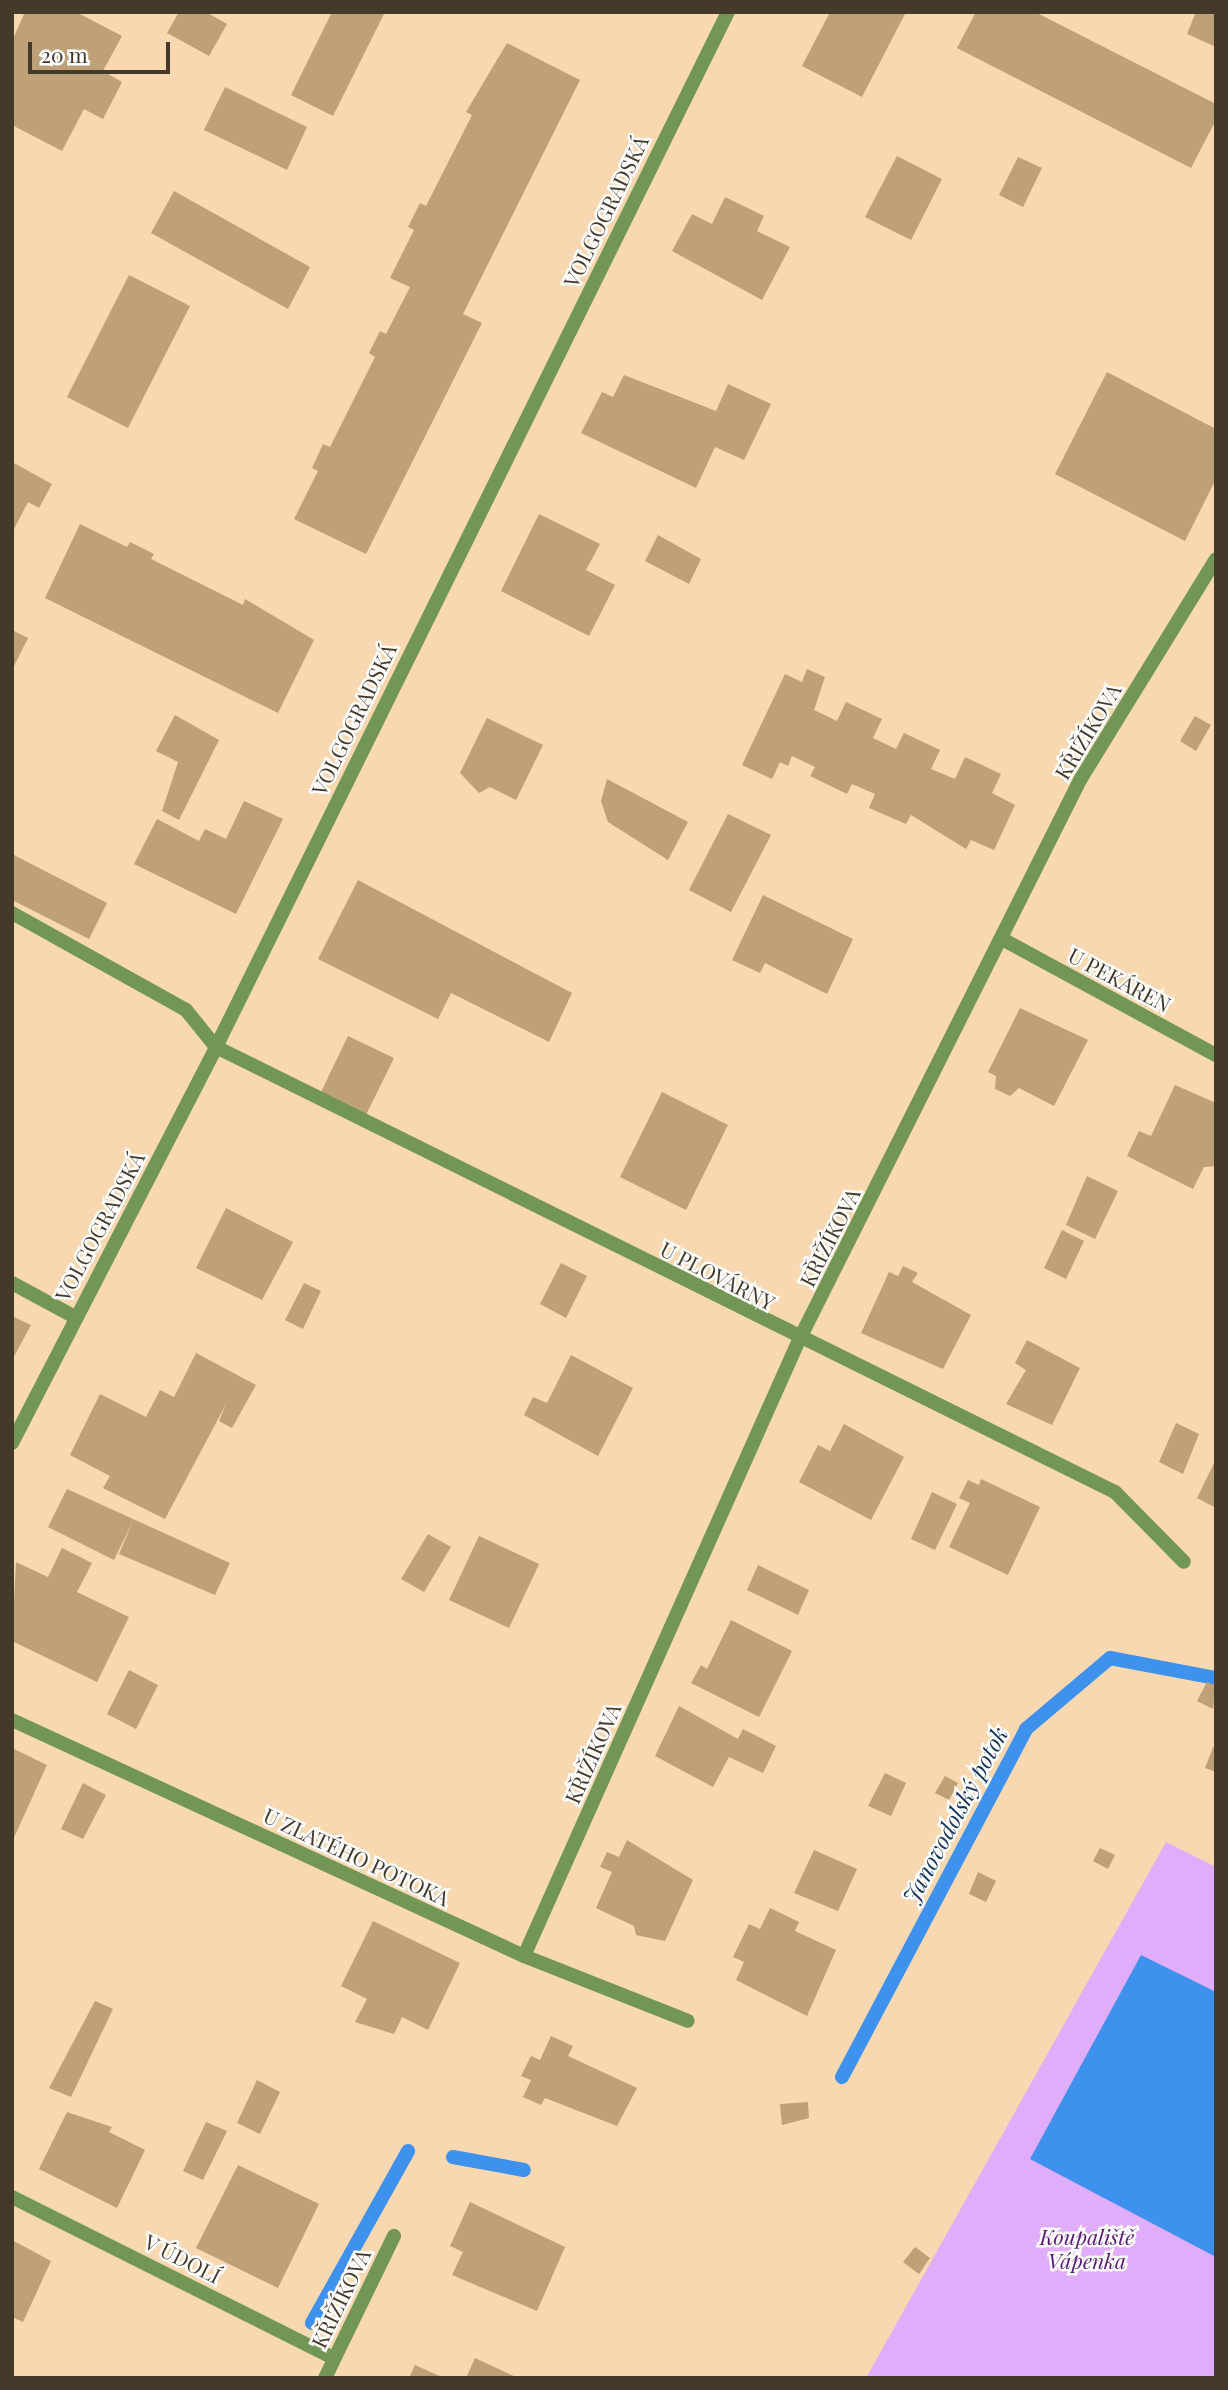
<!DOCTYPE html>
<meta charset="utf-8">
<style>
body{margin:0}
#map{position:relative;width:1228px;height:2390px;overflow:hidden;background:#f8d8b0;font-family:"Playfair Display",serif}
div>[style]{position:absolute}
.green>*{inset:0;background:#e0adfb}
.water>*{inset:0;background:#3e91ed}
.stream>*{height:14px;margin:-7px;padding:0 7px;transform-origin:7px;border-radius:7px;background:#3e91ed}
.building>*{inset:0;background:#bea079}
.lane>*{height:14px;margin:-7px;padding:0 7px;transform-origin:7px;border-radius:7px;background:#719656}
.street>*{height:14px;margin:-7px;padding:0 7px;transform-origin:7px;border-radius:7px;background:#719656}
span{translate:-50% -50%;white-space:nowrap;text-align:center;line-height:1.15;-webkit-text-stroke:5px #fff;paint-order:stroke}
.street-label{font-size:21px;color:#453929}
.park-label{font-size:21px;color:#571773;font-style:italic}
.water-label{font-size:23px;color:#133458;font-style:italic}
.frame{position:absolute;inset:0;border:14px solid #453929;pointer-events:none}
.scale{position:absolute;left:28px;top:42px;width:142px;height:32px;box-sizing:border-box;border:4px solid #453929;border-top:0;padding-left:9px;font-size:21px;line-height:24px;white-space:nowrap;color:#453929;-webkit-text-stroke:5px #fff;paint-order:stroke}
</style>
<div id="map">
<div class="green">
<i style="clip-path:polygon(1166px 1842px,1216px 1867px,1216px 2378px,866px 2378px)"></i>
</div>
<div class="water">
<i style="clip-path:polygon(1141px 1955px,1216px 1992px,1216px 2257px,1030px 2159px)"></i>
</div>
<div class="stream">
<i style="left:842px;top:2077px;width:394px;rotate:-62.1deg"></i>
<i style="left:1026px;top:1729px;width:110px;rotate:-40.2deg"></i>
<i style="left:1110px;top:1658px;width:108px;rotate:10.7deg"></i>
<i style="left:453px;top:2157px;width:72px;rotate:10.4deg"></i>
<i style="left:312px;top:2323px;width:197px;rotate:-60.8deg"></i>
</div>
<div class="building">
<i style="clip-path:polygon(25px 12px,76px 12px,122px 36px,103px 71px,122px 82px,103px 119px,84px 109px,62px 151px,12px 125px,12px 41px)"></i>
<i style="clip-path:polygon(179px 12px,206px 12px,227px 24px,209px 56px,167px 33px)"></i>
<i style="clip-path:polygon(385px 12px,333px 116px,291px 95px,332px 12px)"></i>
<i style="clip-path:polygon(830px 12px,906px 12px,862px 97px,802px 66px)"></i>
<i style="clip-path:polygon(976px 12px,1035px 12px,1216px 104px,1216px 120px,1191px 168px,957px 48px)"></i>
<i style="clip-path:polygon(1196px 12px,1216px 12px,1216px 47px,1187px 34px)"></i>
<i style="clip-path:polygon(507px 43px,580px 80px,463px 314px,482px 323px,366px 554px,294px 519px,318px 471px,312px 468px,323px 444px,330px 447px,375px 357px,369px 353px,380px 331px,386px 334px,410px 287px,390px 278px,414px 230px,408px 227px,420px 203px,426px 206px,472px 115px,466px 112px)"></i>
<i style="clip-path:polygon(225px 87px,307px 127px,287px 170px,204px 130px)"></i>
<i style="clip-path:polygon(897px 156px,942px 179px,911px 240px,865px 217px)"></i>
<i style="clip-path:polygon(1018px 157px,1042px 168px,1023px 207px,999px 195px)"></i>
<i style="clip-path:polygon(174px 191px,310px 267px,288px 309px,151px 233px)"></i>
<i style="clip-path:polygon(725px 197px,764px 216px,757px 231px,790px 247px,762px 300px,672px 251px,692px 214px,712px 224px)"></i>
<i style="clip-path:polygon(129px 275px,190px 306px,128px 428px,67px 397px)"></i>
<i style="clip-path:polygon(1107px 372px,1216px 429px,1216px 479px,1185px 541px,1055px 474px)"></i>
<i style="clip-path:polygon(624px 375px,716px 411px,728px 384px,771px 404px,744px 460px,715px 447px,696px 488px,581px 433px,602px 392px,613px 397px)"></i>
<i style="clip-path:polygon(12px 462px,52px 484px,39px 508px,28px 502px,12px 533px)"></i>
<i style="clip-path:polygon(539px 514px,600px 544px,586px 570px,615px 585px,589px 636px,501px 591px)"></i>
<i style="clip-path:polygon(80px 524px,127px 547px,130px 542px,154px 554px,151px 559px,243px 605px,245px 599px,314px 640px,278px 713px,45px 598px)"></i>
<i style="clip-path:polygon(658px 535px,701px 559px,689px 584px,645px 561px)"></i>
<i style="clip-path:polygon(12px 630px,28px 638px,12px 670px)"></i>
<i style="clip-path:polygon(807px 669px,825px 677px,814px 710px,837px 721px,846px 702px,882px 719px,873px 738px,896px 749px,904px 733px,940px 750px,931px 769px,955px 779px,965px 757px,1001px 774px,992px 793px,1015px 805px,994px 850px,971px 840px,966px 849px,911px 815px,906px 824px,869px 808px,875px 794px,852px 784px,847px 794px,810px 776px,815px 767px,792px 756px,788px 766px,780px 762px,772px 779px,742px 765px,785px 674px,802px 682px)"></i>
<i style="clip-path:polygon(175px 715px,219px 740px,179px 820px,162px 811px,178px 762px,156px 751px)"></i>
<i style="clip-path:polygon(1195px 716px,1211px 725px,1196px 751px,1180px 741px)"></i>
<i style="clip-path:polygon(487px 718px,543px 745px,516px 800px,490px 787px,479px 793px,460px 773px)"></i>
<i style="clip-path:polygon(607px 779px,688px 822px,668px 860px,608px 822px,601px 801px)"></i>
<i style="clip-path:polygon(244px 801px,283px 819px,236px 914px,134px 864px,157px 819px,199px 841px,205px 829px,226px 839px)"></i>
<i style="clip-path:polygon(728px 814px,771px 835px,731px 912px,689px 890px)"></i>
<i style="clip-path:polygon(12px 854px,107px 903px,89px 939px,12px 900px)"></i>
<i style="clip-path:polygon(358px 880px,572px 993px,549px 1042px,451px 993px,438px 1019px,318px 959px)"></i>
<i style="clip-path:polygon(763px 895px,853px 939px,827px 994px,765px 963px,760px 973px,732px 960px)"></i>
<i style="clip-path:polygon(1020px 1008px,1088px 1040px,1054px 1106px,1019px 1088px,1010px 1096px,995px 1089px,996px 1076px,988px 1072px)"></i>
<i style="clip-path:polygon(348px 1036px,394px 1058px,366px 1115px,321px 1092px)"></i>
<i style="clip-path:polygon(1175px 1085px,1216px 1103px,1216px 1166px,1204px 1167px,1193px 1189px,1127px 1156px,1139px 1131px,1151px 1136px)"></i>
<i style="clip-path:polygon(662px 1092px,728px 1125px,686px 1210px,620px 1177px)"></i>
<i style="clip-path:polygon(1087px 1176px,1118px 1191px,1095px 1239px,1066px 1225px)"></i>
<i style="clip-path:polygon(226px 1208px,293px 1242px,262px 1300px,196px 1268px)"></i>
<i style="clip-path:polygon(1062px 1230px,1084px 1241px,1066px 1279px,1044px 1268px)"></i>
<i style="clip-path:polygon(561px 1263px,587px 1276px,566px 1318px,540px 1304px)"></i>
<i style="clip-path:polygon(903px 1266px,918px 1273px,912px 1282px,971px 1315px,943px 1369px,861px 1333px,889px 1272px,898px 1276px)"></i>
<i style="clip-path:polygon(304px 1283px,321px 1291px,303px 1329px,285px 1320px)"></i>
<i style="clip-path:polygon(12px 1316px,31px 1325px,12px 1360px)"></i>
<i style="clip-path:polygon(1027px 1340px,1080px 1368px,1052px 1425px,1006px 1404px,1026px 1370px,1015px 1363px)"></i>
<i style="clip-path:polygon(196px 1353px,256px 1385px,232px 1428px,219px 1421px,226px 1404px,165px 1519px,103px 1488px,110px 1476px,70px 1455px,100px 1394px,146px 1417px,160px 1390px,174px 1397px)"></i>
<i style="clip-path:polygon(571px 1355px,633px 1388px,598px 1456px,524px 1415px,533px 1397px,547px 1403px)"></i>
<i style="clip-path:polygon(1176px 1423px,1199px 1434px,1183px 1474px,1159px 1462px)"></i>
<i style="clip-path:polygon(844px 1424px,904px 1457px,871px 1520px,799px 1482px,818px 1445px,830px 1451px)"></i>
<i style="clip-path:polygon(1216px 1459px,1216px 1508px,1197px 1498px)"></i>
<i style="clip-path:polygon(981px 1479px,1040px 1507px,1008px 1575px,949px 1547px,970px 1503px,959px 1498px,968px 1480px,979px 1485px)"></i>
<i style="clip-path:polygon(67px 1489px,230px 1563px,215px 1595px,119px 1554px,133px 1521px,114px 1560px,48px 1527px)"></i>
<i style="clip-path:polygon(932px 1492px,957px 1504px,935px 1550px,911px 1539px)"></i>
<i style="clip-path:polygon(428px 1534px,451px 1547px,424px 1592px,401px 1579px)"></i>
<i style="clip-path:polygon(479px 1536px,539px 1564px,509px 1628px,449px 1600px)"></i>
<i style="clip-path:polygon(62px 1548px,92px 1563px,77px 1592px,129px 1617px,97px 1682px,12px 1641px,16px 1562px,48px 1577px)"></i>
<i style="clip-path:polygon(758px 1565px,809px 1590px,798px 1615px,747px 1590px)"></i>
<i style="clip-path:polygon(731px 1620px,792px 1651px,759px 1717px,691px 1683px,701px 1665px,707px 1669px)"></i>
<i style="clip-path:polygon(129px 1670px,158px 1685px,136px 1729px,107px 1714px)"></i>
<i style="clip-path:polygon(1207px 1682px,1216px 1686px,1213px 1709px,1197px 1701px)"></i>
<i style="clip-path:polygon(679px 1706px,738px 1739px,743px 1729px,776px 1746px,763px 1773px,729px 1757px,713px 1787px,655px 1756px)"></i>
<i style="clip-path:polygon(1213px 1747px,1216px 1748px,1216px 1772px,1205px 1768px)"></i>
<i style="clip-path:polygon(12px 1748px,47px 1765px,12px 1842px)"></i>
<i style="clip-path:polygon(885px 1773px,906px 1783px,891px 1816px,868px 1806px)"></i>
<i style="clip-path:polygon(945px 1776px,958px 1783px,949px 1800px,935px 1793px)"></i>
<i style="clip-path:polygon(83px 1783px,106px 1795px,83px 1839px,61px 1829px)"></i>
<i style="clip-path:polygon(627px 1840px,693px 1880px,665px 1941px,636px 1935px,634px 1926px,596px 1908px,612px 1872px,600px 1867px,607px 1852px,619px 1857px)"></i>
<i style="clip-path:polygon(1100px 1848px,1115px 1855px,1108px 1869px,1093px 1861px)"></i>
<i style="clip-path:polygon(814px 1850px,857px 1869px,838px 1911px,794px 1893px)"></i>
<i style="clip-path:polygon(978px 1872px,996px 1881px,986px 1902px,969px 1894px)"></i>
<i style="clip-path:polygon(770px 1908px,799px 1922px,795px 1931px,836px 1950px,807px 2016px,736px 1980px,744px 1962px,733px 1957px,749px 1924px,760px 1929px)"></i>
<i style="clip-path:polygon(373px 1921px,460px 1963px,428px 2030px,402px 2017px,394px 2034px,355px 2022px,367px 1999px,341px 1986px)"></i>
<i style="clip-path:polygon(95px 2001px,113px 2009px,71px 2097px,49px 2088px)"></i>
<i style="clip-path:polygon(551px 2036px,573px 2046px,568px 2056px,637px 2088px,617px 2126px,545px 2098px,541px 2105px,523px 2097px,531px 2080px,521px 2076px,531px 2056px,540px 2060px)"></i>
<i style="clip-path:polygon(257px 2080px,280px 2092px,260px 2134px,237px 2123px)"></i>
<i style="clip-path:polygon(808px 2102px,809px 2118px,782px 2125px,780px 2104px)"></i>
<i style="clip-path:polygon(67px 2112px,112px 2127px,109px 2132px,145px 2150px,117px 2208px,39px 2169px)"></i>
<i style="clip-path:polygon(206px 2122px,227px 2131px,203px 2180px,183px 2171px)"></i>
<i style="clip-path:polygon(238px 2165px,319px 2204px,278px 2288px,196px 2248px)"></i>
<i style="clip-path:polygon(470px 2202px,565px 2247px,537px 2311px,452px 2275px,463px 2252px,450px 2246px)"></i>
<i style="clip-path:polygon(12px 2240px,51px 2261px,23px 2322px,12px 2317px)"></i>
<i style="clip-path:polygon(915px 2247px,930px 2258px,919px 2274px,903px 2262px)"></i>
<i style="clip-path:polygon(475px 2358px,518px 2378px,466px 2378px)"></i>
<i style="clip-path:polygon(415px 2365px,444px 2378px,409px 2378px)"></i>
</div>
<div class="lane">
<i style="left:12px;top:913px;width:199px;rotate:29.1deg"></i>
<i style="left:186px;top:1010px;width:48px;rotate:51deg"></i>
<i style="left:12px;top:1283px;width:72px;rotate:28.4deg"></i>
</div>
<div class="street">
<i style="left:1004px;top:940px;width:241px;rotate:28.5deg"></i>
<i style="left:216px;top:1047px;width:1003px;rotate:26.34deg"></i>
<i style="left:1115px;top:1492px;width:98px;rotate:45.4deg"></i>
<i style="left:12px;top:1443px;width:445px;rotate:-62.7deg"></i>
<i style="left:216px;top:1047px;width:1155px;rotate:-63.68deg"></i>
<i style="left:12px;top:1720px;width:564px;rotate:24.75deg"></i>
<i style="left:524px;top:1956px;width:176px;rotate:21.6deg"></i>
<i style="left:524px;top:1956px;width:675px;rotate:-65.94deg"></i>
<i style="left:799px;top:1340px;width:627px;rotate:-63.35deg"></i>
<i style="left:1080px;top:780px;width:259px;rotate:-58.4deg"></i>
<i style="left:12px;top:2197px;width:360px;rotate:26.6deg"></i>
<i style="left:325px;top:2378px;width:158px;rotate:-64.1deg"></i>
</div>
<div class="street-label">
<span style="left:605px;top:211px;rotate:-64deg">VOLGOGRADSKÁ</span>
<span style="left:353px;top:719px;rotate:-64deg">VOLGOGRADSKÁ</span>
<span style="left:1087px;top:731px;rotate:-59deg">KŘIŽÍKOVA</span>
<span style="left:1120px;top:979px;rotate:28deg">U PEKÁREN</span>
<span style="left:99px;top:1226px;rotate:-62deg">VOLGOGRADSKÁ</span>
<span style="left:829px;top:1237px;rotate:-63deg">KŘIŽÍKOVA</span>
<span style="left:718px;top:1275px;rotate:27deg">U PLOVÁRNY</span>
<span style="left:592px;top:1753px;rotate:-66deg">KŘIŽÍKOVA</span>
<span style="left:357px;top:1856px;rotate:25deg">U ZLATÉHO POTOKA</span>
<span style="left:183px;top:2258px;rotate:27deg">V ÚDOLÍ</span>
<span style="left:340px;top:2298px;rotate:-64deg">KŘIŽÍKOVA</span>
</div>
<div class="park-label">
<span style="left:1087px;top:2248px">Koupaliště<br>Vápenka</span>
</div>
<div class="water-label">
<span style="left:955px;top:1815px;rotate:-62deg">Janovodolský potok</span>
</div>
<div class="frame"></div>
<div class="scale">20 m</div>
</div>
